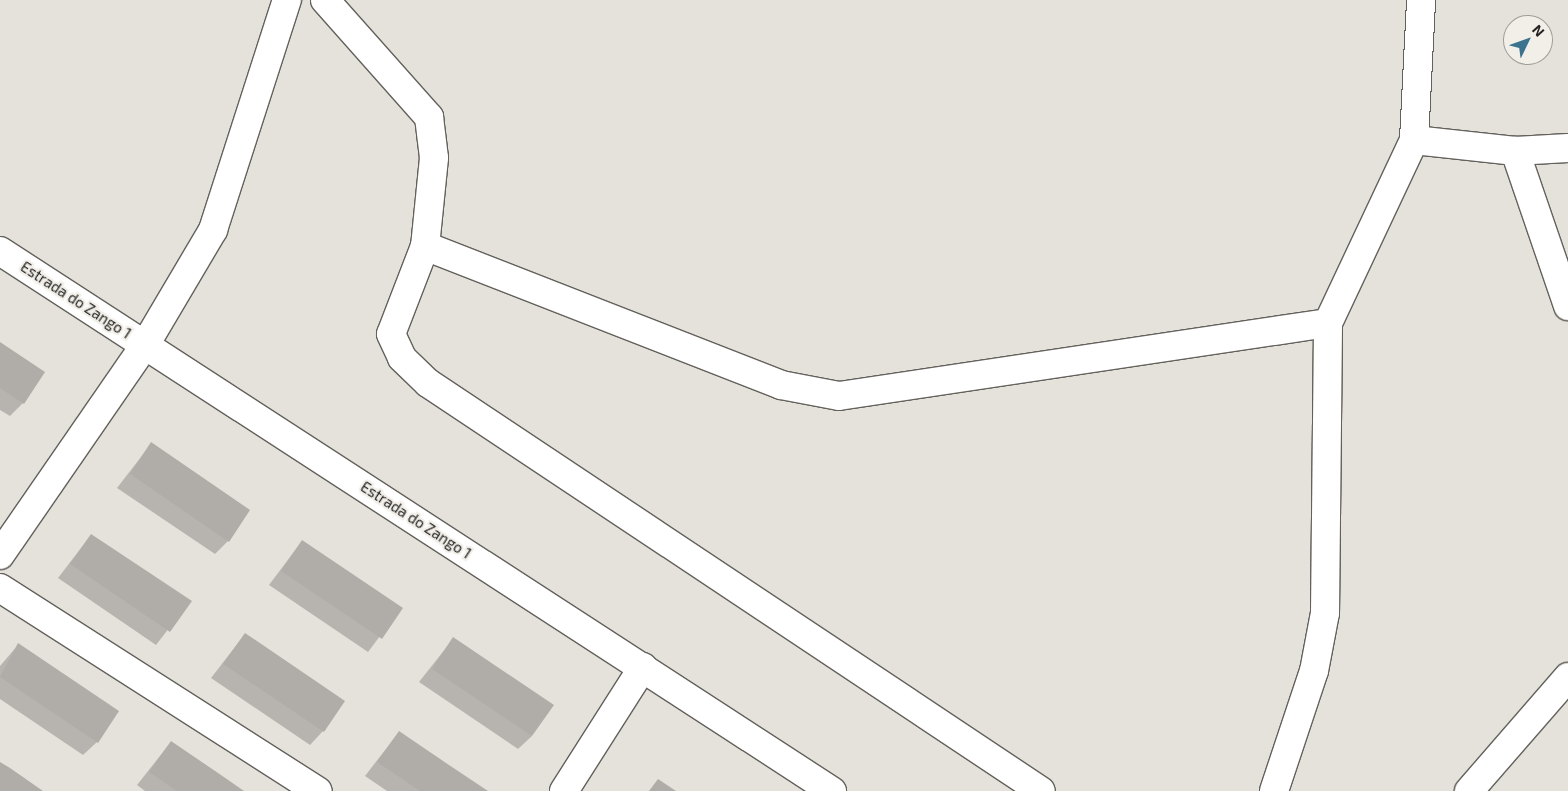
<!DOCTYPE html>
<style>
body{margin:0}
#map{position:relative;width:1568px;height:791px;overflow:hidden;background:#e5e2dc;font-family:"Exo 2",sans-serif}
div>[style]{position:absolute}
.shadow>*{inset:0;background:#0003}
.building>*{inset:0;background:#b0ada8}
.roads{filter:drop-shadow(1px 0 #64615c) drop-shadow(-1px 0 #64615c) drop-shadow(0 1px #64615c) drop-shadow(0 -1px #64615c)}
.street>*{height:28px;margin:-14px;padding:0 14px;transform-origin:14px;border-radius:14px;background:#fff}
.secondary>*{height:28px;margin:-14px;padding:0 14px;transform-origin:14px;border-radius:14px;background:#fff}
span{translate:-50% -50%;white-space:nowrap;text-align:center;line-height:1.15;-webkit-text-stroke:4.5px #f2efe9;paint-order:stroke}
.street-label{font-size:15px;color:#242321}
.north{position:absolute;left:1503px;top:15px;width:50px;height:50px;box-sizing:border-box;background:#f2efe9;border:1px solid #a09d99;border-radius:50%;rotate:48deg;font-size:14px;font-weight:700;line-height:20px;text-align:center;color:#242321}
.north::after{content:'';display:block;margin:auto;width:18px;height:22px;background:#3b738e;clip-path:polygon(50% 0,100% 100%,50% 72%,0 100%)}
</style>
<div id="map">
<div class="shadow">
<i style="clip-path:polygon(0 344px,23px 403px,10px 416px,0 410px)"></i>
<i style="clip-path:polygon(151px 444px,228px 541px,215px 554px,117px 488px)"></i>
<i style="clip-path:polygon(91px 535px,190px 601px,156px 645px,58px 578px)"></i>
<i style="clip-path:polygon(302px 541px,401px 608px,368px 652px,269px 585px)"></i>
<i style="clip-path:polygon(245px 634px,323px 731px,310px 745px,211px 678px)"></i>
<i style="clip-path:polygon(453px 639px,532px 736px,518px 749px,419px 682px)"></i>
<i style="clip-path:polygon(18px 645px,97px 742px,83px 755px,0 699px,0 666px)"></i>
<i style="clip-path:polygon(399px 732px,486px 791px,387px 791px,365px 776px)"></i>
<i style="clip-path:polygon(171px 742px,242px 791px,145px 791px,137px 785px)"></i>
</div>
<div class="building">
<i style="clip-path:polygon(0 342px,45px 372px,24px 404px,0 388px)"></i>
<i style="clip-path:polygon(151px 442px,250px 510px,229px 542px,130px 474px)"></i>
<i style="clip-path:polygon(91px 534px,192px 601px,170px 632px,70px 564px)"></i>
<i style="clip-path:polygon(302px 540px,403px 608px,382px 639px,281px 571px)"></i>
<i style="clip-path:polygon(245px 633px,345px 701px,324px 732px,223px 664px)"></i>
<i style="clip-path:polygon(453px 637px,554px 705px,532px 736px,432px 669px)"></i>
<i style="clip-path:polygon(18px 643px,119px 711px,98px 743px,0 677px)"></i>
<i style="clip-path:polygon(399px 731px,449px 765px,488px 791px,420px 791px,377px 762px)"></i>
<i style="clip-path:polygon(171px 741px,221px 775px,244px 791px,177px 791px,149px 772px)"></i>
<i style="clip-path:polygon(0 762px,10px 768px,43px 791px,0 791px)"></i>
<i style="clip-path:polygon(658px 779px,676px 791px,649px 791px)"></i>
</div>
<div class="roads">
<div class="street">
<i style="left:325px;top:0;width:157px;rotate:48.4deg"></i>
<i style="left:429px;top:117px;width:41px;rotate:83deg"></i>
<i style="left:434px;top:158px;width:88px;rotate:95.8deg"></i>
<i style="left:425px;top:246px;width:94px;rotate:111.1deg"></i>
<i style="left:391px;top:334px;width:26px;rotate:65deg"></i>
<i style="left:402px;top:358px;width:36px;rotate:44deg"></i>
<i style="left:428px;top:383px;width:736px;rotate:33.65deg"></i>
<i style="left:1414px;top:140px;width:102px;rotate:6.2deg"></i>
<i style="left:1515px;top:151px;width:53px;rotate:-3.2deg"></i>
<i style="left:1515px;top:151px;width:164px;rotate:71.1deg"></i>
<i style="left:425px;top:246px;width:382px;rotate:21.3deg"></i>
<i style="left:781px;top:385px;width:59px;rotate:10.7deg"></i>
<i style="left:839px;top:396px;width:494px;rotate:-8.5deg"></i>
<i style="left:0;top:555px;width:255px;rotate:-55.4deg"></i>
<i style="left:145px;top:345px;width:134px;rotate:-59.4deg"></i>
<i style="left:213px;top:230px;width:242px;rotate:-72.2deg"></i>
<i style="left:0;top:588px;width:377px;rotate:32.6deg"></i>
<i style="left:564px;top:791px;width:147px;rotate:-57.5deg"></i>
<i style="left:1274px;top:791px;width:126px;rotate:-71.6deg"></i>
<i style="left:1314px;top:671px;width:59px;rotate:-79.3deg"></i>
<i style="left:1325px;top:613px;width:290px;rotate:-89.4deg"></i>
<i style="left:1328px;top:323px;width:202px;rotate:-64.8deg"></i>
<i style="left:1414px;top:140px;width:140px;rotate:-87.1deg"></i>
<i style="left:1469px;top:791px;width:151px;rotate:-49deg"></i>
</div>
<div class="secondary">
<i style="left:0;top:251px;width:992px;rotate:32.99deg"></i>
</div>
</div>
<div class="street-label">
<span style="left:76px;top:300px;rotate:33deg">Estrada do Zango 1</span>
<span style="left:416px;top:520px;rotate:33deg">Estrada do Zango 1</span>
</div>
<div class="north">N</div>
</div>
